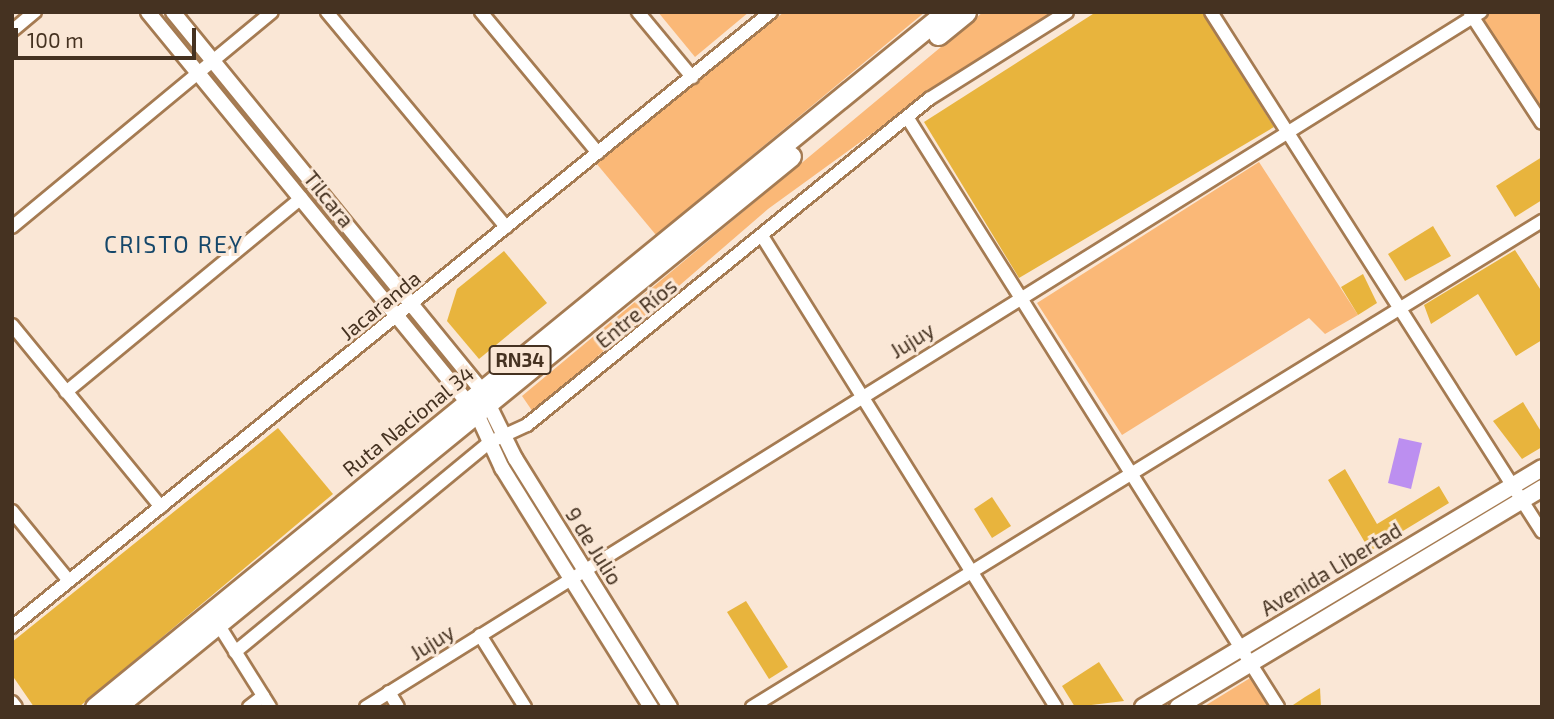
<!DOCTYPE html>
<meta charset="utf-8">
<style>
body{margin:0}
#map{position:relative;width:1554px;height:719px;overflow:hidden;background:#fae7d6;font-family:"Exo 2",sans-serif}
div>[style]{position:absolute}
.green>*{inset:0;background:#fab877}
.water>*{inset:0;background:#bc8ff0}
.building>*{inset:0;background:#e8b43d}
.roads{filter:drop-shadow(2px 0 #a57b52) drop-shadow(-2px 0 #a57b52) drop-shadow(0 2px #a57b52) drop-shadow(0 -2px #a57b52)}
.minor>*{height:12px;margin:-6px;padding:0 6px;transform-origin:6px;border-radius:6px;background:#fff}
.tertiary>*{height:14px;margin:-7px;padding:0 7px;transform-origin:7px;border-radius:7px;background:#fff}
.secondary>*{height:16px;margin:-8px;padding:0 8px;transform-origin:8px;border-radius:8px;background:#fff}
.trunk>*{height:19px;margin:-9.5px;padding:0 9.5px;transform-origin:9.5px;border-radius:9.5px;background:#fff}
span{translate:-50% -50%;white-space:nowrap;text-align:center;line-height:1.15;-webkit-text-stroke:6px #fae7d6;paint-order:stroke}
.shield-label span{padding:2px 5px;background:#fae7d6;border:2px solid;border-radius:5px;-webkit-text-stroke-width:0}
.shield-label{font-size:19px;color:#453221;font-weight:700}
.street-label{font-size:21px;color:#453221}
.neighbourhood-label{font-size:23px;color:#15476a;letter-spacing:2px}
.frame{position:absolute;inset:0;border:14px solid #453221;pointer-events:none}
.scale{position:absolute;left:14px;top:28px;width:182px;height:32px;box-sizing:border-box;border:4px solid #453221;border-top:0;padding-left:9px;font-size:21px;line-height:24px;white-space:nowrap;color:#453221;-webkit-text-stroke:5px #fae7d6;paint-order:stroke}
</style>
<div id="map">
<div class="green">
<i style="clip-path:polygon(658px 12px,749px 12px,695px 57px)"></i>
<i style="clip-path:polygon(784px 12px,925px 12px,656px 235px,596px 163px)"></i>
<i style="clip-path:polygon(983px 12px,1055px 12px,928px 93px,768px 209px,533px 412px,522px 396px)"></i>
<i style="clip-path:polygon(1481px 12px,1542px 12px,1542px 123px,1473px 17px)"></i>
<i style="clip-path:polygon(1259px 162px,1358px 315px,1325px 334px,1309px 318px,1122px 435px,1037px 303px)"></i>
<i style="clip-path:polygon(1255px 675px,1271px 707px,1203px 707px)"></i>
</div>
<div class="water">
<i style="clip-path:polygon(1399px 438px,1422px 443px,1411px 489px,1388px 483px)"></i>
</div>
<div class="building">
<i style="clip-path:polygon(1096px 12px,1202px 12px,1274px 127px,1019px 278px,924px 122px)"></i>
<i style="clip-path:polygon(1542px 157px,1542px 200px,1515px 217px,1496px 186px)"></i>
<i style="clip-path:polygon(1433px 226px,1451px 256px,1405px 281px,1388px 254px)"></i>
<i style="clip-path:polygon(1515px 250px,1542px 292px,1542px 340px,1516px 356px,1478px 294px,1431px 324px,1424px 305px)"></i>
<i style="clip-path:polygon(504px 251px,547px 303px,479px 359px,447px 321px,457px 289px)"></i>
<i style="clip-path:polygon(1363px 274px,1377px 303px,1358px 315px,1341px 287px)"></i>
<i style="clip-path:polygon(1523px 402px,1542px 433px,1542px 447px,1522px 459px,1493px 421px)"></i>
<i style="clip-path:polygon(278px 428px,333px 494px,79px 707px,34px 707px,12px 675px,12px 642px)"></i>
<i style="clip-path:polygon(1345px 469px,1377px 524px,1439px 486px,1449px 503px,1370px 551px,1328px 480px)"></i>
<i style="clip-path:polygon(992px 497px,1011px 526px,992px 538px,974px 509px)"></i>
<i style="clip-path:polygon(746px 601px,788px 667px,769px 679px,727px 612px)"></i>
<i style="clip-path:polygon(1099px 662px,1124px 701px,1075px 707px,1062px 686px)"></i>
<i style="clip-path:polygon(1320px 688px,1321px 707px,1290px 707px,1305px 697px)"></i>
</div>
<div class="roads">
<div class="minor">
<i style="left:327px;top:12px;width:280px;rotate:50.2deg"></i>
<i style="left:481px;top:12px;width:183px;rotate:50.3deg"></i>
<i style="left:638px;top:12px;width:85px;rotate:50.3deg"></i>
<i style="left:1211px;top:12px;width:616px;rotate:57.52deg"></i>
<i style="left:1470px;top:13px;width:131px;rotate:56.8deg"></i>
<i style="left:12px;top:31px;width:30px;rotate:-40deg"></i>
<i style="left:907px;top:117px;width:697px;rotate:57.84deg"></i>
<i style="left:12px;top:227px;width:337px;rotate:-39.6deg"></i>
<i style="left:762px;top:236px;width:555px;rotate:58.03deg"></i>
<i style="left:12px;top:325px;width:235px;rotate:50.7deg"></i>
<i style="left:66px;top:392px;width:305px;rotate:-39.5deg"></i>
<i style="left:12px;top:511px;width:90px;rotate:50.8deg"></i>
<i style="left:218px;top:624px;width:98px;rotate:57.9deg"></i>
<i style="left:12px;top:627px;width:977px;rotate:-39.02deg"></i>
<i style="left:480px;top:635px;width:85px;rotate:58deg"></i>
<i style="left:235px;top:652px;width:330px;rotate:-39.5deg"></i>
<i style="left:490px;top:442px;width:41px;rotate:-24.7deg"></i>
<i style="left:527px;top:425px;width:518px;rotate:-39.04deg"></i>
<i style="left:929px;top:99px;width:163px;rotate:-32.2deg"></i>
<i style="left:389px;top:692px;width:17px;rotate:59deg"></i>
<i style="left:12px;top:702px;width:6px;rotate:51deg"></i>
<i style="left:249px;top:707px;width:18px;rotate:-38deg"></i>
<i style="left:366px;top:707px;width:1314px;rotate:-31.94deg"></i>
<i style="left:752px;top:707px;width:928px;rotate:-31.6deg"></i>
</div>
<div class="tertiary">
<i style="left:148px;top:12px;width:519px;rotate:50.7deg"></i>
<i style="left:477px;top:414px;width:60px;rotate:65.2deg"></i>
<i style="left:502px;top:468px;width:282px;rotate:58.1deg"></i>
<i style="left:173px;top:12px;width:489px;rotate:50.8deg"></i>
<i style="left:482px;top:391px;width:75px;rotate:63.8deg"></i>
<i style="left:515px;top:458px;width:293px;rotate:58.1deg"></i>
</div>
<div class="secondary">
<i style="left:1143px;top:707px;width:465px;rotate:-30.9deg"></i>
<i style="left:1178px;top:707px;width:425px;rotate:-31deg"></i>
</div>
<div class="trunk">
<i style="left:938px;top:35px;width:36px;rotate:-39deg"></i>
<i style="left:95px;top:707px;width:1099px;rotate:-39.24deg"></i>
<i style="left:116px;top:707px;width:871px;rotate:-39.22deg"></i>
</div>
</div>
<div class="shield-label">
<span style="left:520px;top:360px">RN34</span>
</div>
<div class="street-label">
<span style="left:329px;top:199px;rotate:51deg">Tilcara</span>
<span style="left:380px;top:305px;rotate:-39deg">Jacaranda</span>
<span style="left:636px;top:313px;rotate:-39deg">Entre Ríos</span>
<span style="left:912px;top:340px;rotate:-32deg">Jujuy</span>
<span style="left:408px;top:421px;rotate:-39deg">Ruta Nacional 34</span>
<span style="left:594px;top:546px;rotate:58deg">9 de Julio</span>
<span style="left:1331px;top:569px;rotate:-31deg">Avenida Libertad</span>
<span style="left:432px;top:642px;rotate:-32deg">Jujuy</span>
</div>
<div class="neighbourhood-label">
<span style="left:174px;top:244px">CRISTO REY</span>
</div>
<div class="frame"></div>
<div class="scale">100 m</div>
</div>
